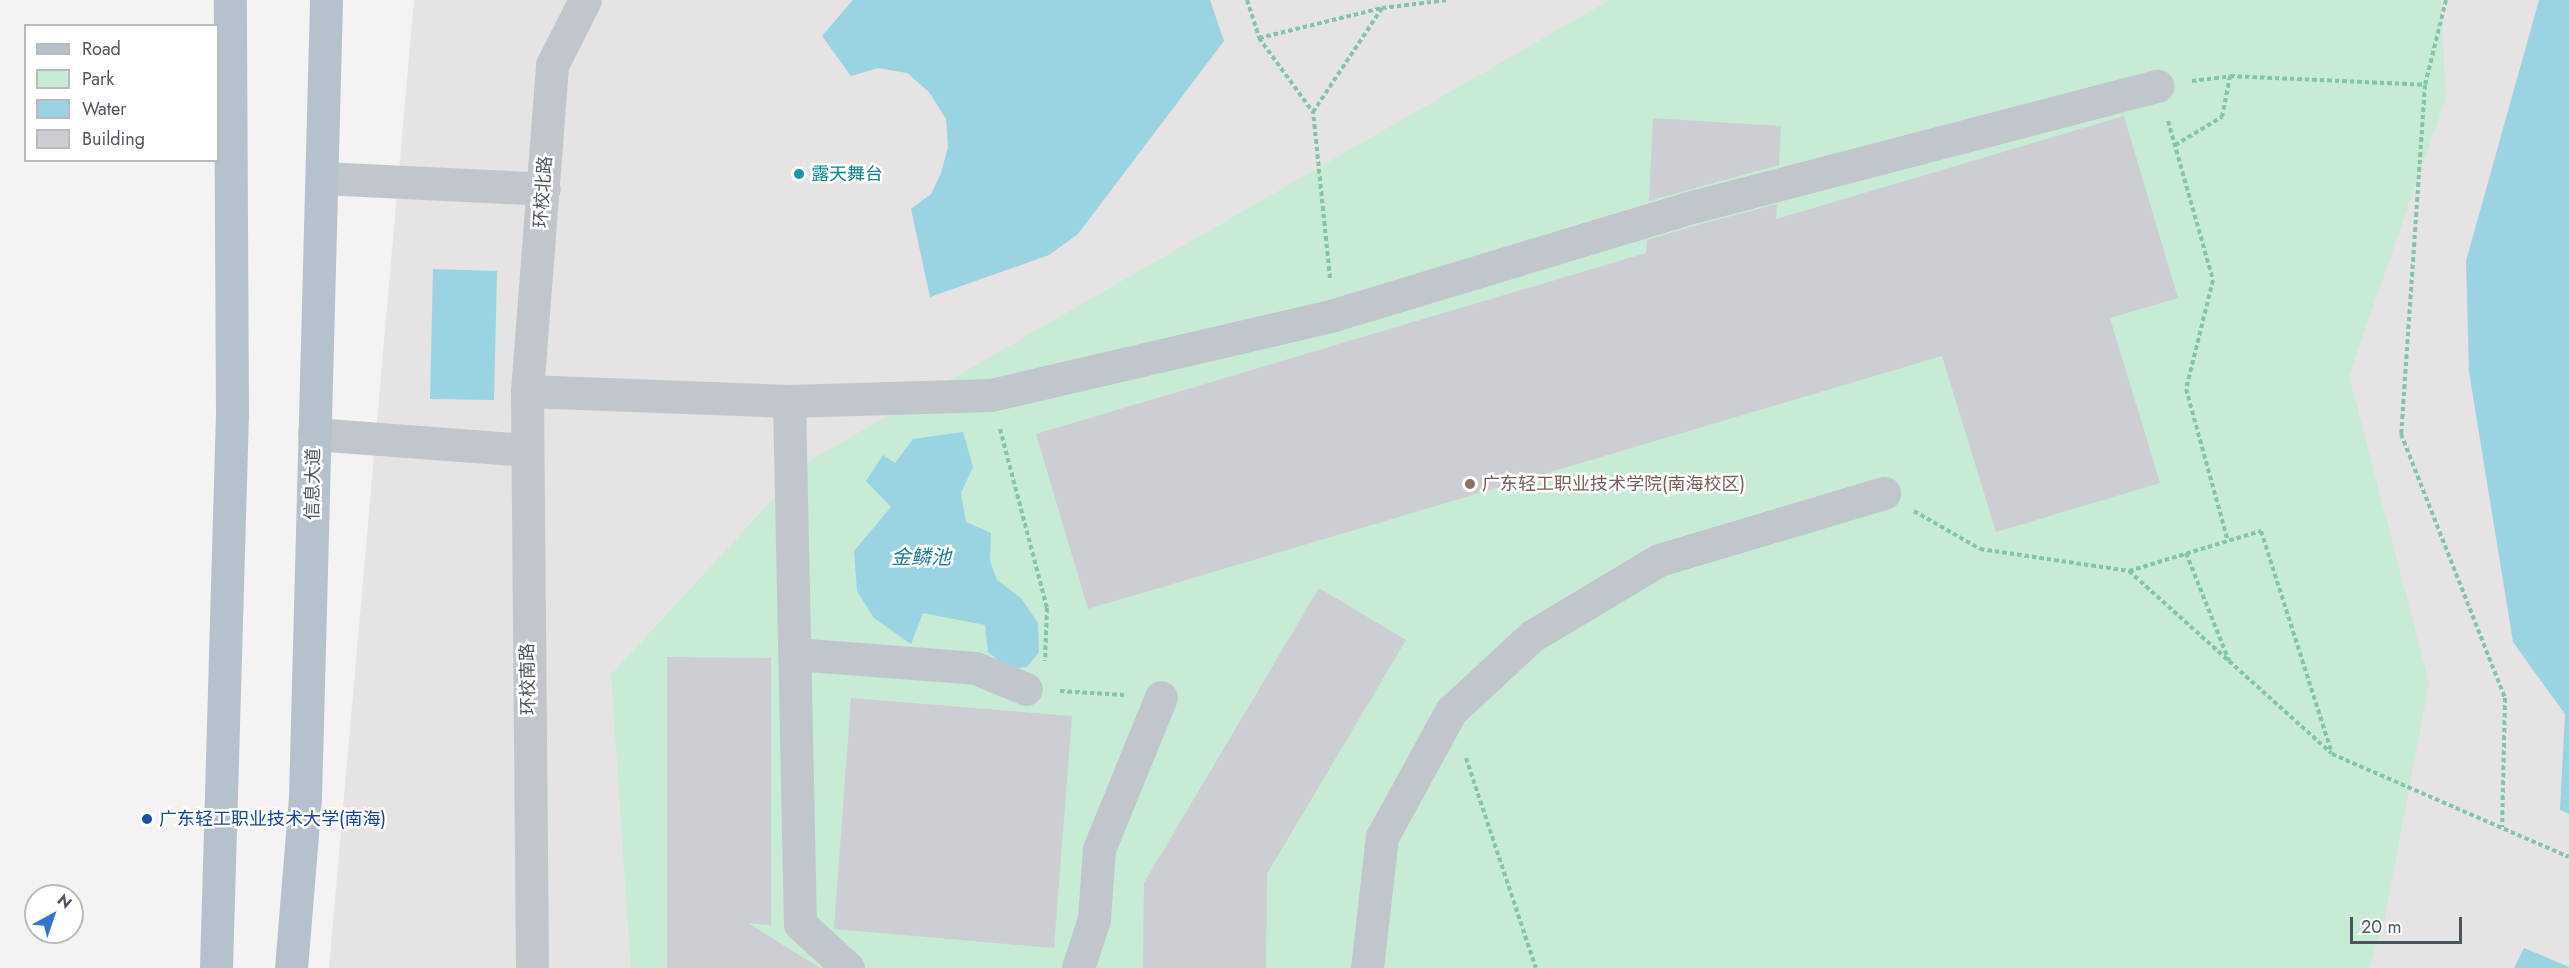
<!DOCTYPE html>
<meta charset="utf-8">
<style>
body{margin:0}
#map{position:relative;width:2569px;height:968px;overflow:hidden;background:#f4f2f2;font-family:Jost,"Noto Sans SC",sans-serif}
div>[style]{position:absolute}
.education>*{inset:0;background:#e5e3e3}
.green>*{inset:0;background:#c7ebd5}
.water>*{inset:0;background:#9ad3e2}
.building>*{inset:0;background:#cdced3}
.path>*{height:4px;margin-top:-2px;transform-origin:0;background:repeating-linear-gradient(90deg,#83c5a5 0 4.5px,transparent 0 7.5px)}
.minor>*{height:33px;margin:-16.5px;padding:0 16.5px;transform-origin:16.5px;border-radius:16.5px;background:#c0c6cc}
.major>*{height:33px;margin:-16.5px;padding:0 16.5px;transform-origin:16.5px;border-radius:16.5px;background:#b5c1cc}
.dots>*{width:16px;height:16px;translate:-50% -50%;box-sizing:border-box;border:3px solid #fff;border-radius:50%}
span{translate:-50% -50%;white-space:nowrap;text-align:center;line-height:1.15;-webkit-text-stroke:5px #fff;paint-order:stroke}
.culture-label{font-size:18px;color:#0d838f}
.left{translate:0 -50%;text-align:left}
.street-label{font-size:18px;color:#4c555d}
.education-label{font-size:18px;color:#785e54}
.transit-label{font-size:18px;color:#164399}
.water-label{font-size:20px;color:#1e7c95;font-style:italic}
.legend{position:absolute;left:24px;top:24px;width:195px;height:138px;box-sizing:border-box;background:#fff;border:2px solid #b7bbbe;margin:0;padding:8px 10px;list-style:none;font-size:18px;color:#4c555d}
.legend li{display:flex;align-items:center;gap:12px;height:30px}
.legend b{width:30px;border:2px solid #b7bbbe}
.north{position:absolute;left:24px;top:884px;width:60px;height:60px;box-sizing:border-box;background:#fff;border:2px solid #b7bbbe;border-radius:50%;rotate:40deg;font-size:16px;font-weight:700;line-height:24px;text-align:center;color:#4c555d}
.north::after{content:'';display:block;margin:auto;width:21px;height:27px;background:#3275ce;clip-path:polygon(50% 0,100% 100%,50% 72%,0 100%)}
.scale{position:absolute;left:2350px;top:917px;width:112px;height:27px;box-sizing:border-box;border:3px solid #4c555d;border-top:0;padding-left:8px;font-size:18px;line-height:21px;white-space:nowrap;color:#4c555d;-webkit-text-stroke:4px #fff;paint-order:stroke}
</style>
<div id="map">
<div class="education">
<i style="clip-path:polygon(414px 0,2569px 0,2569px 968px,329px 968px)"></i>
</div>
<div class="green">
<i style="clip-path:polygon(1610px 0,2441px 0,2446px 98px,2349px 376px,2429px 683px,2385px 917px,2369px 968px,631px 968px,611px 675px,806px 463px)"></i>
</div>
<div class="water">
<i style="clip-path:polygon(853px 0,1210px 0,1224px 41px,1078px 234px,1049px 255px,930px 297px,911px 209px,931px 194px,941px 173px,948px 147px,946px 119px,929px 92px,907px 73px,878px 68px,851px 76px,822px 36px)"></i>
<i style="clip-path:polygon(2539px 0,2569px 0,2569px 814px,2560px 810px,2565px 714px,2513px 642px,2469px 372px,2466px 261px)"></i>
<i style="clip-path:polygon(433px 269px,497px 271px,494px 400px,430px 399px)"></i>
<i style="clip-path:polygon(963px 432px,973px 467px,961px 493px,966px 522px,991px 533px,990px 561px,997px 580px,1021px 598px,1038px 623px,1039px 652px,1027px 667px,1009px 669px,988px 652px,985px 625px,923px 613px,911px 644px,874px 618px,857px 591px,854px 551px,891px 507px,866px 481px,883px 455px,895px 463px,913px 439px)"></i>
<i style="clip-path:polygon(2524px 948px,2569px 967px,2569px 968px,2514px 968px)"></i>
</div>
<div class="building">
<i style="clip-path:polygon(2124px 116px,2178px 298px,2110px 318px,2160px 483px,1996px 532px,1942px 356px,1088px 609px,1036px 434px,1646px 253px,1647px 240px,1701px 224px,1777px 204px,1776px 219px)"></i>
<i style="clip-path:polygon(1653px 118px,1781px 126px,1779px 165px,1649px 201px)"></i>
<i style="clip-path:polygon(1319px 588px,1406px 640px,1267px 874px,1266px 968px,1143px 968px,1144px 883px)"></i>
<i style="clip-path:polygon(667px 657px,771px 658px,771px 925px,748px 923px,820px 968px,667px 968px)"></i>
<i style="clip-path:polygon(851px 698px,1072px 716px,1054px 948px,834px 929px)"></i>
</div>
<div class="path">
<i style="left:1247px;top:0;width:40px;rotate:72deg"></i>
<i style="left:1259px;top:38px;width:92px;rotate:53.9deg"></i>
<i style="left:2446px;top:0;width:88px;rotate:103.9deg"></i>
<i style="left:2425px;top:85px;width:350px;rotate:93.9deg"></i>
<i style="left:2401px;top:434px;width:284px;rotate:68.5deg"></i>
<i style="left:2505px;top:698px;width:129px;rotate:91.3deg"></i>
<i style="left:1259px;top:38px;width:127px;rotate:-13.7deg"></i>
<i style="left:1382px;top:8px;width:66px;rotate:-6.9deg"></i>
<i style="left:2192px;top:81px;width:38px;rotate:-7deg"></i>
<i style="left:2230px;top:76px;width:195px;rotate:2.6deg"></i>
<i style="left:2168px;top:121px;width:165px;rotate:74.2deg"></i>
<i style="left:2213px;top:280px;width:112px;rotate:103.9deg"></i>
<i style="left:2186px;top:389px;width:158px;rotate:74.6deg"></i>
<i style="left:2175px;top:145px;width:55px;rotate:-30.8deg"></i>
<i style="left:2222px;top:117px;width:42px;rotate:-79deg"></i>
<i style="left:1330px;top:278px;width:167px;rotate:-95.8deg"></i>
<i style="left:1313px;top:112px;width:125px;rotate:-56.4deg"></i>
<i style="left:1000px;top:429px;width:185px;rotate:75.3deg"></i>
<i style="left:1047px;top:608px;width:53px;rotate:92.2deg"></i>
<i style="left:1914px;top:511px;width:76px;rotate:29.9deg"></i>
<i style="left:1980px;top:549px;width:151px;rotate:8.4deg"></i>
<i style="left:2129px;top:571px;width:138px;rotate:-16.9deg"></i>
<i style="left:2261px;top:531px;width:234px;rotate:72.3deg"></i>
<i style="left:2332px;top:754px;width:258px;rotate:23.5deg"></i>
<i style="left:2186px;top:553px;width:116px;rotate:68.3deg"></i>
<i style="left:2229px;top:661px;width:137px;rotate:42deg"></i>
<i style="left:2129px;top:571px;width:133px;rotate:42deg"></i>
<i style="left:1060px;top:691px;width:64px;rotate:3.6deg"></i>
<i style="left:1466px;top:758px;width:221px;rotate:71.6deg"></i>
</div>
<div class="minor">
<i style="left:323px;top:178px;width:221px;rotate:2.8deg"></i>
<i style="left:527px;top:391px;width:262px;rotate:2.2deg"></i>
<i style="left:789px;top:401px;width:202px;rotate:-1.7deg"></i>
<i style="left:991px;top:395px;width:352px;rotate:-13.1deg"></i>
<i style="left:1334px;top:315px;width:378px;rotate:-16.8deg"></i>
<i style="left:1696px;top:206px;width:477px;rotate:-14.6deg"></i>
<i style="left:789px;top:401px;width:523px;rotate:88.8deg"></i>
<i style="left:800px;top:924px;width:65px;rotate:42.5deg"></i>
<i style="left:314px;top:434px;width:213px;rotate:4.3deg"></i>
<i style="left:795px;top:654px;width:181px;rotate:4.4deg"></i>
<i style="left:975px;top:668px;width:55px;rotate:22.4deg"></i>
<i style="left:532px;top:968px;width:577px;rotate:-90.5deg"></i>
<i style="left:527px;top:391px;width:327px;rotate:-85.6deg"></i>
<i style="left:552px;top:65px;width:73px;rotate:-63.1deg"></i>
<i style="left:1078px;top:968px;width:52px;rotate:-71.9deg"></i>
<i style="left:1094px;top:919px;width:70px;rotate:-85.9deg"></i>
<i style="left:1099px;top:849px;width:164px;rotate:-67.8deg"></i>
<i style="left:1367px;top:968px;width:132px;rotate:-83.5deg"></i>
<i style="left:1382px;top:837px;width:144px;rotate:-61.3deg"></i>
<i style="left:1451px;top:711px;width:110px;rotate:-42.8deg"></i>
<i style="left:1532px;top:636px;width:148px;rotate:-30.9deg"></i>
<i style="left:1659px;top:560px;width:235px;rotate:-16.6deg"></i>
</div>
<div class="major">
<i style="left:216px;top:968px;width:554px;rotate:-88.35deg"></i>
<i style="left:232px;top:414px;width:414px;rotate:-90.3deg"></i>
<i style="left:291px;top:968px;width:171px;rotate:-85.3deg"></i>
<i style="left:305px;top:798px;width:798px;rotate:-88.49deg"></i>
</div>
<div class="dots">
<i style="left:799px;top:174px;background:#0f9aa8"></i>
<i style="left:1470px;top:484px;background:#8d6e63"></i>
<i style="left:147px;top:819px;background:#1a4fb4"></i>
</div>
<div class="culture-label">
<span class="left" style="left:811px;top:174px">露天舞台</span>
</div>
<div class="street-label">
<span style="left:543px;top:192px;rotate:-86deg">环校北路</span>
<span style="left:313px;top:484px;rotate:-89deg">信息大道</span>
<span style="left:528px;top:679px;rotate:-91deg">环校南路</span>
</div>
<div class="education-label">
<span class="left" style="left:1482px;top:484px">广东轻工职业技术学院(南海校区)</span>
</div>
<div class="transit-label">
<span class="left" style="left:159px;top:819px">广东轻工职业技术大学(南海)</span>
</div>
<div class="water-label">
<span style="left:921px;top:557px">金鳞池</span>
</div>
<ul class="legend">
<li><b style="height:8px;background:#b5c1cc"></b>Road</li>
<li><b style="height:16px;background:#c7ebd5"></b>Park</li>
<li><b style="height:16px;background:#9ad3e2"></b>Water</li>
<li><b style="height:16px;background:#cdced3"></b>Building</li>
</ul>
<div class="north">N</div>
<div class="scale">20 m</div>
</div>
